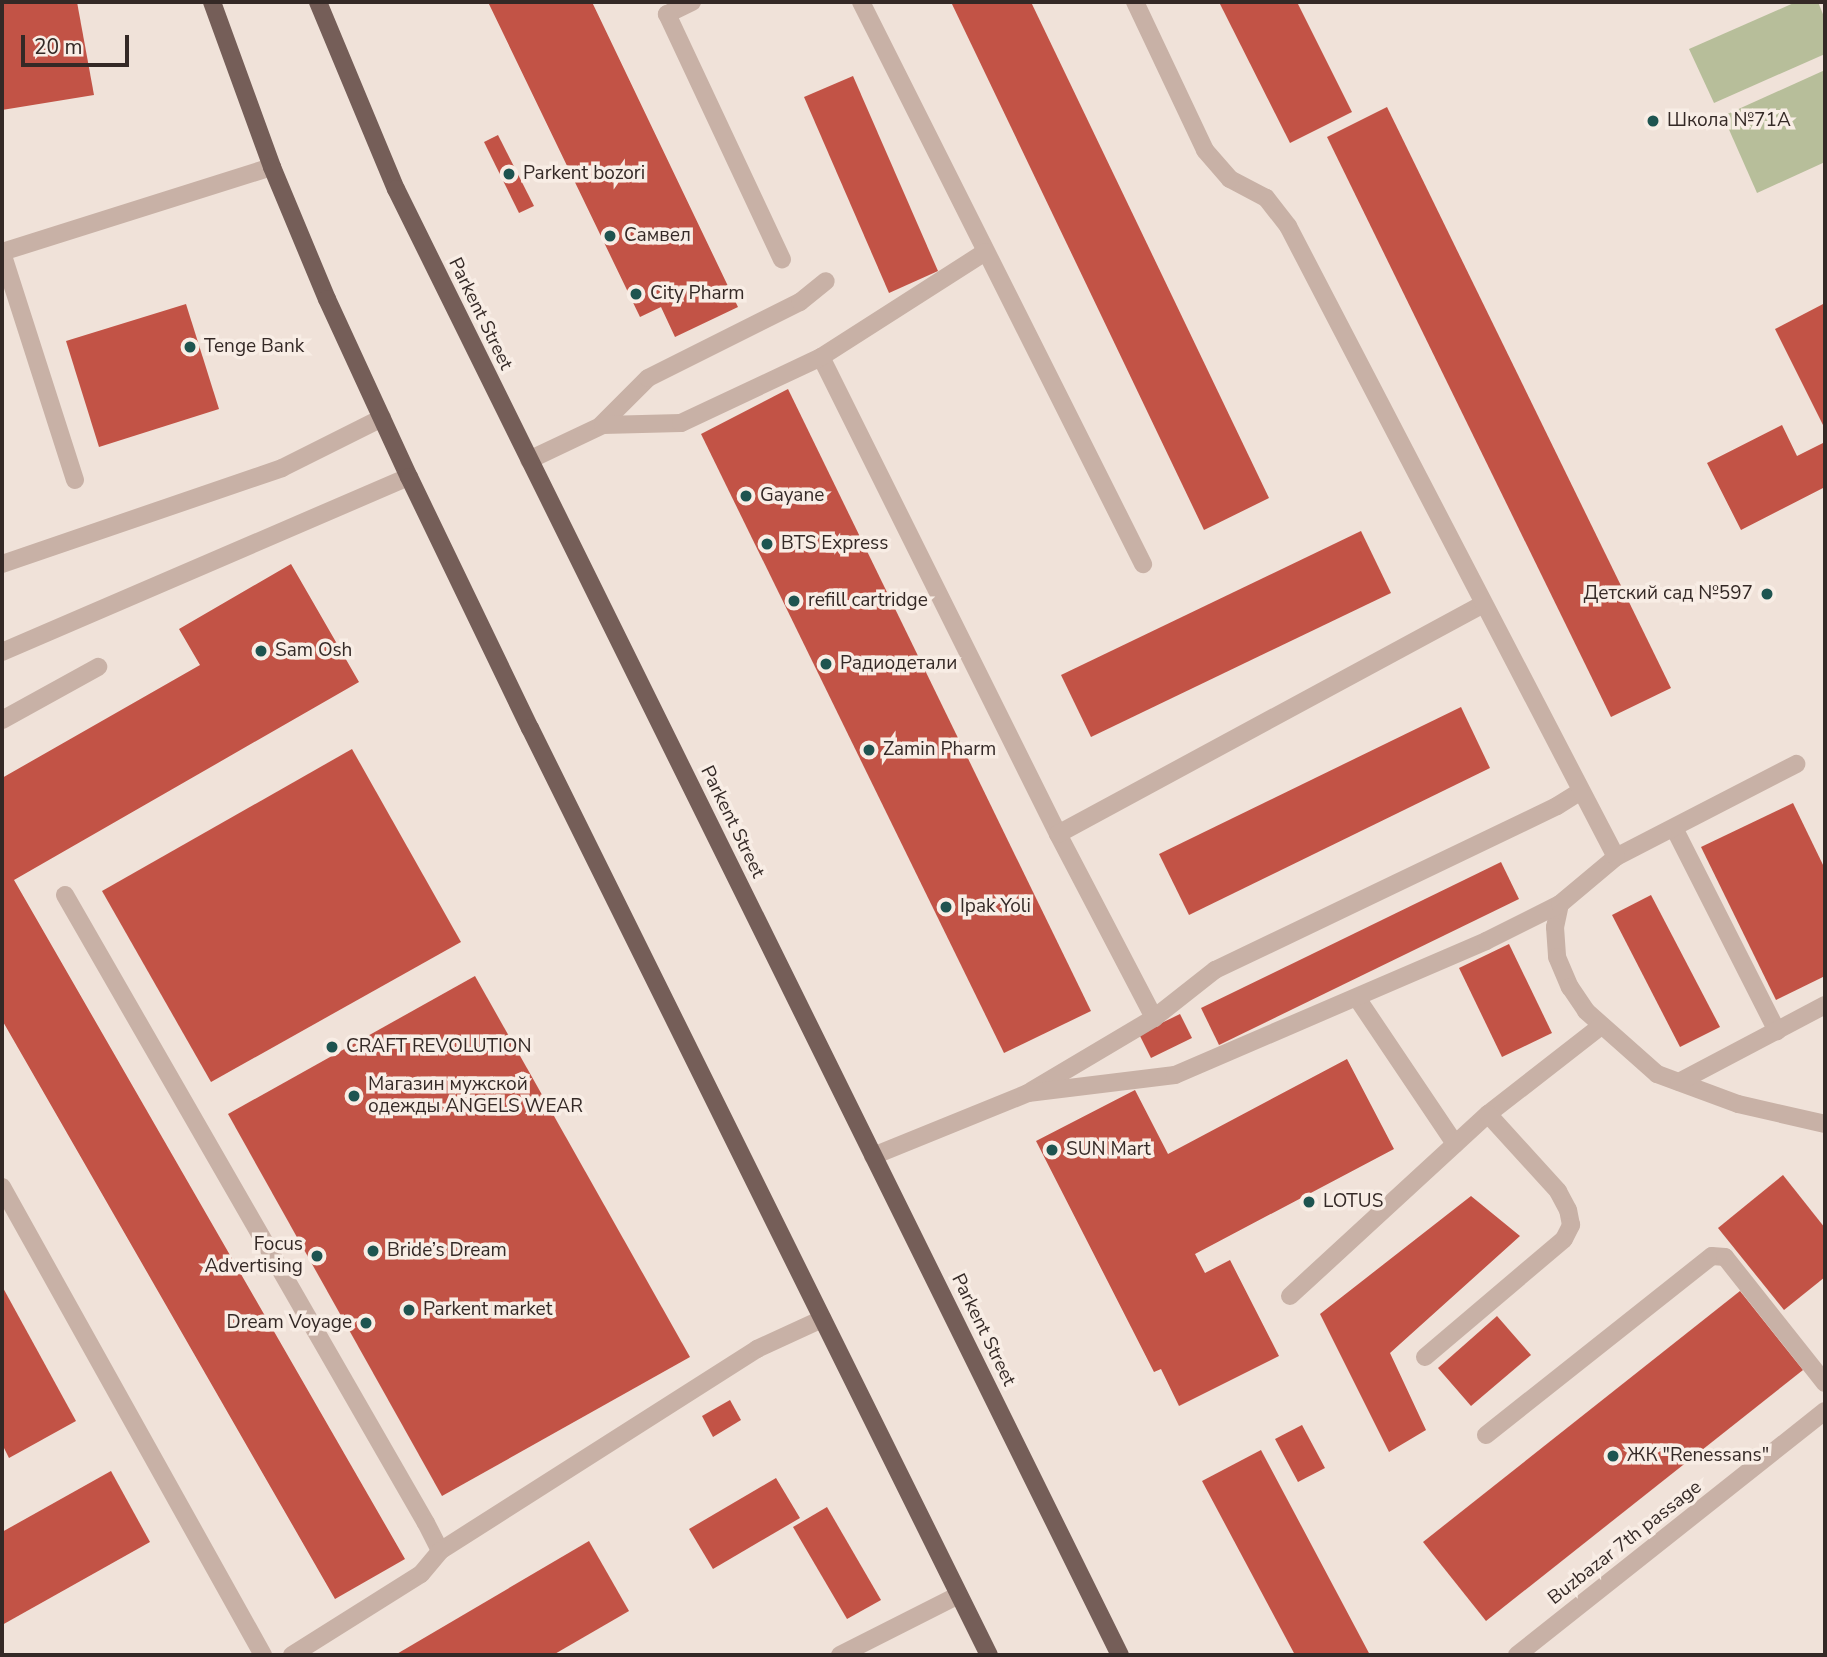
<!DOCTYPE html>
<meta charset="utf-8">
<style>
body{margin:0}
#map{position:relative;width:1827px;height:1657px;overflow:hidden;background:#f0e2d9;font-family:"Nunito Sans",sans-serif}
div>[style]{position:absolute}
.green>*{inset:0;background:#b7be9a}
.building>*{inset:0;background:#c25346}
.minor>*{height:18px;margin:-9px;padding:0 9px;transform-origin:9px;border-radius:9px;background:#c8b1a6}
.major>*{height:18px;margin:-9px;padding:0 9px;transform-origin:9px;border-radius:9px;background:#755e58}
.dots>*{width:19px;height:19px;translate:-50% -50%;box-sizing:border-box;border:4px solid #f8ede5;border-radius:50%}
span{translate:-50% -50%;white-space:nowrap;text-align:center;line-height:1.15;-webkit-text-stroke:7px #f8ede5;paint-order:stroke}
.poi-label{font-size:19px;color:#342926}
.left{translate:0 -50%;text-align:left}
.right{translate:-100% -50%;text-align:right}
.street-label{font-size:19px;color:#342926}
.frame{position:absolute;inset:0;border:4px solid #342926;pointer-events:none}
.scale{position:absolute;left:21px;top:35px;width:108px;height:32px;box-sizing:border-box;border:4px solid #342926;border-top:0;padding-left:9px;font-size:21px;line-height:24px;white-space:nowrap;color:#342926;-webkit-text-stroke:5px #f8ede5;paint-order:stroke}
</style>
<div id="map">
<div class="green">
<i style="clip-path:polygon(1796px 2px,1818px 2px,1825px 19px,1825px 54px,1714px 103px,1689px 49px)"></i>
<i style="clip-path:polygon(1825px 70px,1825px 162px,1757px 193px,1723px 116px)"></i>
</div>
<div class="building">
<i style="clip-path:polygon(2px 2px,77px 2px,94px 95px,2px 110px)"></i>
<i style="clip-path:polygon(488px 2px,592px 2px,738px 307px,675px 337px,661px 307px,640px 317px)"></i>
<i style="clip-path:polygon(951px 2px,1031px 2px,1269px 498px,1204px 530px)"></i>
<i style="clip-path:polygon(1219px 2px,1297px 2px,1352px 112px,1290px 143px)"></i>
<i style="clip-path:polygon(853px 76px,938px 271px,889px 293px,804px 97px)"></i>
<i style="clip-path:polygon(1387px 107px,1671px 688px,1611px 717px,1327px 137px)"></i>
<i style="clip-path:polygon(498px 135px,534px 206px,519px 213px,484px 142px)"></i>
<i style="clip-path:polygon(1825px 303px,1825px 429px,1775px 329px)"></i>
<i style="clip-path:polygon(186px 304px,219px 409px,99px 447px,66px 341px)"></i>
<i style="clip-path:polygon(788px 389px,1091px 1011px,1004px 1053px,701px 434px)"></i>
<i style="clip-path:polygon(1782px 425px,1797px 456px,1825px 442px,1825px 487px,1741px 530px,1707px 463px)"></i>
<i style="clip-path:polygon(1361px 531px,1391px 593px,1091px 737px,1061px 675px)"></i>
<i style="clip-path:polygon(291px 564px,359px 682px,14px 880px,405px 1559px,335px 1599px,2px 1020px,2px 778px,200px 665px,179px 629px)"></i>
<i style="clip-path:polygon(1461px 707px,1490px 768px,1189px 915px,1159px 854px)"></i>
<i style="clip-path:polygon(352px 749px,461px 942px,211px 1082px,102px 891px)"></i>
<i style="clip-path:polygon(1793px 803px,1825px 869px,1825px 976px,1776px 1000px,1701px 847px)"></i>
<i style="clip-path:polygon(1501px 862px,1519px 899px,1219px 1045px,1201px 1008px)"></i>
<i style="clip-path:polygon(1651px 895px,1720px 1027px,1680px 1047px,1612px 915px)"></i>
<i style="clip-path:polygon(1509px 944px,1552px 1033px,1502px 1057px,1459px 968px)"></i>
<i style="clip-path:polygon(475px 976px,690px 1357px,442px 1496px,228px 1114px)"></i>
<i style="clip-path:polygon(1180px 1014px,1192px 1038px,1151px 1058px,1139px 1034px)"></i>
<i style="clip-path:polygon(1347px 1059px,1394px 1149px,1195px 1254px,1205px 1273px,1230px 1260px,1279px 1356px,1179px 1406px,1161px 1369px,1154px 1372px,1036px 1141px,1135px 1090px,1168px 1154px)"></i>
<i style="clip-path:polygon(1783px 1175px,1825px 1228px,1825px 1277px,1784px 1310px,1718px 1228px)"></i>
<i style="clip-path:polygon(1471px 1196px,1520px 1236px,1390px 1353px,1426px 1430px,1389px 1452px,1320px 1314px)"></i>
<i style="clip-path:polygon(2px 1286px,76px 1421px,9px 1458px,2px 1444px)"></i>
<i style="clip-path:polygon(1740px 1291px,1803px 1370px,1486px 1621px,1423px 1542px)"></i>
<i style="clip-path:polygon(1497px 1316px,1531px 1355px,1471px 1406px,1438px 1368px)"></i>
<i style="clip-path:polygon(730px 1400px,741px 1420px,713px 1437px,702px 1416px)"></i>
<i style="clip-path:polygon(1302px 1425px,1325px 1468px,1298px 1482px,1275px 1439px)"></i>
<i style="clip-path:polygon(1261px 1450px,1370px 1655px,1295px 1655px,1202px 1481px)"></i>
<i style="clip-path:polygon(111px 1471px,150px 1542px,2px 1625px,2px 1532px)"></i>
<i style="clip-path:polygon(776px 1478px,800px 1518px,713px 1569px,689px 1529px)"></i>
<i style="clip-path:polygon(827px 1507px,881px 1600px,847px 1619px,793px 1527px)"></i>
<i style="clip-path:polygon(589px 1541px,629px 1611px,553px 1655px,395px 1655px)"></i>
</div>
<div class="minor">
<i style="left:692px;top:2px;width:28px;rotate:154deg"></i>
<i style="left:667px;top:14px;width:271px;rotate:64.9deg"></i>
<i style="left:861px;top:2px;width:629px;rotate:63.35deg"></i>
<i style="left:821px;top:357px;width:533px;rotate:63.58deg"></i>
<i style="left:1058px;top:834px;width:208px;rotate:62.4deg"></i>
<i style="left:1154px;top:1018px;width:143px;rotate:149.3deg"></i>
<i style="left:601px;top:425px;width:66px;rotate:-45deg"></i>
<i style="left:648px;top:378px;width:170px;rotate:-26.6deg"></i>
<i style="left:800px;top:302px;width:33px;rotate:-39deg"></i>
<i style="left:529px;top:460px;width:82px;rotate:-25.3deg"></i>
<i style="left:603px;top:425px;width:78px;rotate:-1.5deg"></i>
<i style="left:681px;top:423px;width:155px;rotate:-25.2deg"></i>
<i style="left:821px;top:357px;width:195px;rotate:-32.6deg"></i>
<i style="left:75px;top:480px;width:239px;rotate:-107.8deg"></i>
<i style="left:2px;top:252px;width:283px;rotate:-17.5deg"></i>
<i style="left:2px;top:564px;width:296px;rotate:-18.9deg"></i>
<i style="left:282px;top:468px;width:112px;rotate:-26.6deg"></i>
<i style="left:2px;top:652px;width:443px;rotate:-23.3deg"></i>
<i style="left:2px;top:720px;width:110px;rotate:-28.9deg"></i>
<i style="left:1674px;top:828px;width:228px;rotate:63.1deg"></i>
<i style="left:1058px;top:834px;width:482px;rotate:-28.4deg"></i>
<i style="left:1616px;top:857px;width:203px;rotate:-27.3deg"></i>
<i style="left:65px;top:895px;width:724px;rotate:60.11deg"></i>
<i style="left:426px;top:1523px;width:31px;rotate:63deg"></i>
<i style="left:440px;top:1551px;width:376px;rotate:-32.5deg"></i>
<i style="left:757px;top:1349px;width:72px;rotate:-24.8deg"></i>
<i style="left:1560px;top:904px;width:24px;rotate:102deg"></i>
<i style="left:1555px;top:927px;width:30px;rotate:86deg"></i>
<i style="left:1557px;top:957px;width:33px;rotate:67deg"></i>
<i style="left:1570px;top:987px;width:29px;rotate:56deg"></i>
<i style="left:1586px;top:1011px;width:95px;rotate:41.6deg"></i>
<i style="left:1657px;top:1074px;width:86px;rotate:20.3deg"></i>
<i style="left:1738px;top:1104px;width:89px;rotate:12.9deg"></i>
<i style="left:1357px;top:998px;width:176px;rotate:56.1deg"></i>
<i style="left:1154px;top:1018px;width:78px;rotate:-38.2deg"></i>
<i style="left:1215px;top:970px;width:379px;rotate:-25.6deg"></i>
<i style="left:1557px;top:806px;width:28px;rotate:-32deg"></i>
<i style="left:1679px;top:1082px;width:165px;rotate:-27.8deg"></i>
<i style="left:873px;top:1156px;width:167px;rotate:-22.1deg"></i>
<i style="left:1028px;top:1093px;width:148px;rotate:-7deg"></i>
<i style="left:1175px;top:1075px;width:339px;rotate:-23.3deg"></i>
<i style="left:1486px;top:941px;width:83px;rotate:-26.6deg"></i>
<i style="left:1560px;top:904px;width:73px;rotate:-40deg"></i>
<i style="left:1616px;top:857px;width:711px;rotate:-117.47deg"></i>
<i style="left:1288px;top:226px;width:36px;rotate:-128deg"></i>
<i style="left:1266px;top:198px;width:41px;rotate:-152.2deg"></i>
<i style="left:1230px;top:179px;width:38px;rotate:-131deg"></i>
<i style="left:1205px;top:150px;width:164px;rotate:-115.3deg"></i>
<i style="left:2px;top:1187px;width:536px;rotate:60.85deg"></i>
<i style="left:1290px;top:1296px;width:269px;rotate:-42.6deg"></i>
<i style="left:1488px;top:1114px;width:143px;rotate:-37.9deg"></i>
<i style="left:1425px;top:1357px;width:182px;rotate:-40.3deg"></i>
<i style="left:1564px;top:1239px;width:16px;rotate:-63deg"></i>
<i style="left:1571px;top:1225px;width:15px;rotate:-101deg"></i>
<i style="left:1568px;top:1210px;width:21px;rotate:-118deg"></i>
<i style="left:1558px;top:1191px;width:104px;rotate:-132.3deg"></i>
<i style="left:1486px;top:1435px;width:288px;rotate:-38.4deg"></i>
<i style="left:1712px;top:1256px;width:13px;rotate:4deg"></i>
<i style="left:1725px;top:1257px;width:161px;rotate:51.6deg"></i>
<i style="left:292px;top:1655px;width:152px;rotate:-32.1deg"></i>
<i style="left:421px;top:1574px;width:30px;rotate:-50deg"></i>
<i style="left:840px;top:1655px;width:133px;rotate:-26.8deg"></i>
<i style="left:1517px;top:1655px;width:393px;rotate:-38.4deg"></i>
</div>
<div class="major">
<i style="left:212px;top:2px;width:176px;rotate:70deg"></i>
<i style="left:272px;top:167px;width:143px;rotate:67.4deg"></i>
<i style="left:327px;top:299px;width:196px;rotate:65.3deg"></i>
<i style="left:409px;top:477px;width:279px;rotate:64.3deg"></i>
<i style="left:530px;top:728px;width:1034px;rotate:63.66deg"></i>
<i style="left:318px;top:2px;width:203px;rotate:67.4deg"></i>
<i style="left:396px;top:189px;width:1635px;rotate:63.72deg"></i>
</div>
<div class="dots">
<i style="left:1653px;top:121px;background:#1e5450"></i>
<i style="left:509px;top:174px;background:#1e5450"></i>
<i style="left:610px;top:236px;background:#1e5450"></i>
<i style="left:636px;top:294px;background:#1e5450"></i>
<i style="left:190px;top:347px;background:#1e5450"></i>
<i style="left:746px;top:496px;background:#1e5450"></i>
<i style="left:767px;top:544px;background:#1e5450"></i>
<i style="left:1767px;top:594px;background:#1e5450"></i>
<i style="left:794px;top:601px;background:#1e5450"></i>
<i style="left:261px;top:651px;background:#1e5450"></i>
<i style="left:826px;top:664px;background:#1e5450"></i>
<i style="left:869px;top:750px;background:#1e5450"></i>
<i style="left:946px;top:907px;background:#1e5450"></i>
<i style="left:332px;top:1047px;background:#1e5450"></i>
<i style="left:354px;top:1096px;background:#1e5450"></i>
<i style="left:1052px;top:1150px;background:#1e5450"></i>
<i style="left:1309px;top:1202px;background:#1e5450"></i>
<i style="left:373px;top:1251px;background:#1e5450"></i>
<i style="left:317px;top:1256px;background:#1e5450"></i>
<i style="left:409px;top:1310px;background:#1e5450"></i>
<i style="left:366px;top:1323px;background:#1e5450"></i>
<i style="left:1613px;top:1456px;background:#1e5450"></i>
</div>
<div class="poi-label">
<span class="left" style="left:1667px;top:121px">Школа №71А</span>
<span class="left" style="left:523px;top:174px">Parkent bozori</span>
<span class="left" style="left:624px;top:236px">Самвел</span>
<span class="left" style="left:650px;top:294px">City Pharm</span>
<span class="left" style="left:204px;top:347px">Tenge Bank</span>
<span class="left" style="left:760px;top:496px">Gayane</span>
<span class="left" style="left:781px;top:544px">BTS Express</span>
<span class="right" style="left:1753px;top:594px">Детский сад №597</span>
<span class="left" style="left:808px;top:601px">refill cartridge</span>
<span class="left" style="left:275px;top:651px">Sam Osh</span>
<span class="left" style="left:840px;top:664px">Радиодетали</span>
<span class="left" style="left:883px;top:750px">Zamin Pharm</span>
<span class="left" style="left:960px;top:907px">Ipak Yoli</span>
<span class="left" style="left:346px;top:1047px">CRAFT REVOLUTION</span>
<span class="left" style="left:368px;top:1096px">Магазин мужской<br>одежды ANGELS WEAR</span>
<span class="left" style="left:1066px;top:1150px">SUN Mart</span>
<span class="left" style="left:1323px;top:1202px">LOTUS</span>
<span class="right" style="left:303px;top:1256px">Focus<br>Advertising</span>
<span class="left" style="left:387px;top:1251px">Bride’s Dream</span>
<span class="left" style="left:423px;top:1310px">Parkent market</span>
<span class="right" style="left:352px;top:1323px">Dream Voyage</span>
<span class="left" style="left:1627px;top:1456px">ЖК "Renessans"</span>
</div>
<div class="street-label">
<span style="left:480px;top:314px;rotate:64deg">Parkent Street</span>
<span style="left:732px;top:822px;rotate:64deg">Parkent Street</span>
<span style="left:983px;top:1330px;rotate:64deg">Parkent Street</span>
<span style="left:1625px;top:1543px;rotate:-38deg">Buzbazar 7th passage</span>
</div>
<div class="frame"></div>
<div class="scale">20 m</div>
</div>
